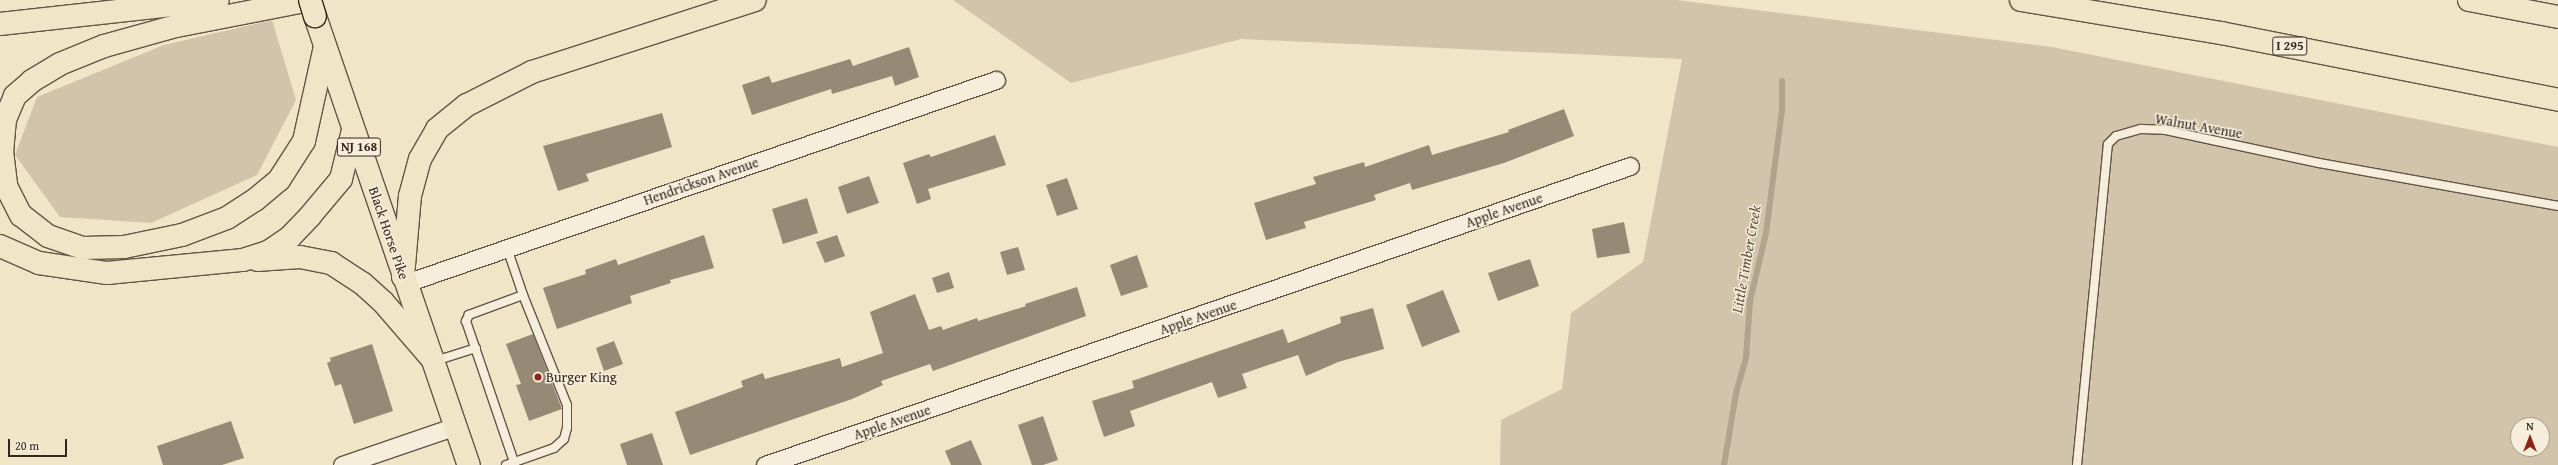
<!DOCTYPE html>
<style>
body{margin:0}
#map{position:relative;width:2558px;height:465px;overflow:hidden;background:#f1e5c7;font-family:"Gentium Book Plus",serif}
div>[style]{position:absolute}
.green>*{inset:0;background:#d1c4aa}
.stream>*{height:6px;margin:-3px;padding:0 3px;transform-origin:3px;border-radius:3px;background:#b1a48e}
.building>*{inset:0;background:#968976}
.roads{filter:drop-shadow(1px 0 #635548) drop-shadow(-1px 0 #635548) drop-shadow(0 1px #635548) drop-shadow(0 -1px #635548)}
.service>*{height:8px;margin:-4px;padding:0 4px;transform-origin:4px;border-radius:4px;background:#f6eedb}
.minor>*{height:17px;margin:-8.5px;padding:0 8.5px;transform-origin:8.5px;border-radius:8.5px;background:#f6eedb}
.primary>*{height:22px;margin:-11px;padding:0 11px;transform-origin:11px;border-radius:11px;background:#f1e5c7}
.motorway>*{height:22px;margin:-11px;padding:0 11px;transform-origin:11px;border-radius:11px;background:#f1e5c7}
.bridges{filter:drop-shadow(1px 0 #34251e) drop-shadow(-1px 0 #34251e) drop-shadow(0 1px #34251e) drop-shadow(0 -1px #34251e)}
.primary-bridge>*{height:22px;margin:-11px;padding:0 11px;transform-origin:11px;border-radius:11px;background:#f1e5c7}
.dots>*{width:11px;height:11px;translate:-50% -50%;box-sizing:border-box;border:2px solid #f6eedb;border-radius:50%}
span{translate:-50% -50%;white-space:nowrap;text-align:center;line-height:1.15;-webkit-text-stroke:3px #f6eedb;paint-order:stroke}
.shield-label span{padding:1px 3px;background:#f6eedb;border:1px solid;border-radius:3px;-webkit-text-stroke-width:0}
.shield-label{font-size:13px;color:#34251e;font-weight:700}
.street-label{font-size:14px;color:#34251e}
.poi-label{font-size:14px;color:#34251e}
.left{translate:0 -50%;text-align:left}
.water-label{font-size:15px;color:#605145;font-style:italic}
.north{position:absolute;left:2510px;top:417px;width:40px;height:40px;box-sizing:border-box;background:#f6eedb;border:1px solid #a89e8f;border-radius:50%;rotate:0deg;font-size:11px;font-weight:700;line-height:16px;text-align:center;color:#34251e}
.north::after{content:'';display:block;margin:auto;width:14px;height:18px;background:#8f2418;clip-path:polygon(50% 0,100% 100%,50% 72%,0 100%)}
.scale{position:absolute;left:8px;top:439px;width:59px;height:18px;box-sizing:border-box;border:2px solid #34251e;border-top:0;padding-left:5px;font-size:12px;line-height:14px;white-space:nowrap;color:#34251e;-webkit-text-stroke:3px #f6eedb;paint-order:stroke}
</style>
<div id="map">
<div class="green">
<i style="clip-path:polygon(evenodd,953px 0,1676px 0,2052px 47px,2558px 147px,2558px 465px,1500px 465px,1501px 420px,1562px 389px,1571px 313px,1643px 262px,1682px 59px,1241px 39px,1071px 83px,953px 0,2518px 425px,2542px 425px,2542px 449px,2518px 449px,2518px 425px)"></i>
<i style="clip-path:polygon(272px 20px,296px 100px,257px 175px,151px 223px,60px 217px,15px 155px,37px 97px,164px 45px)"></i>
</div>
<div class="stream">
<i style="left:1724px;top:465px;width:73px;rotate:-80.5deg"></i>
<i style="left:1736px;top:393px;width:37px;rotate:-74deg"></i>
<i style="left:1746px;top:357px;width:56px;rotate:-85.9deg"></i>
<i style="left:1750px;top:301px;width:70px;rotate:-76.8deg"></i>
<i style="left:1766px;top:233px;width:125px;rotate:-82.6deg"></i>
<i style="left:1782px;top:109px;width:28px;rotate:-90deg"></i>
</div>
<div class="building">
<i style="clip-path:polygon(909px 47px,919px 77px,895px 86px,892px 76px,832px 94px,831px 89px,752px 115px,742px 85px,769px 76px,772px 83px,850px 59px,853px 66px)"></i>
<i style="clip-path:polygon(1564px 109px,1574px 136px,1504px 163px,1412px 190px,1410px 183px,1374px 195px,1376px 200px,1304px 222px,1306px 228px,1266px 240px,1254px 203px,1316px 184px,1313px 177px,1364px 162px,1365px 167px,1429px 145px,1432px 155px,1509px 132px,1508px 130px)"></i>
<i style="clip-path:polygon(662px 113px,672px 147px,586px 174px,589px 181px,558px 191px,543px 146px)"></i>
<i style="clip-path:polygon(995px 135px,1006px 165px,928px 189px,931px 199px,917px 204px,903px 163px,929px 154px,931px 157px)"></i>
<i style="clip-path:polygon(869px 176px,879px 203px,847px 214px,838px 187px)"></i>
<i style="clip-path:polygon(1067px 178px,1078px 209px,1057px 216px,1046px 185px)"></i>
<i style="clip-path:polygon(807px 198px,818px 233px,783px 244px,772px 209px)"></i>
<i style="clip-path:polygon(1624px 222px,1630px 253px,1597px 258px,1592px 229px)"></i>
<i style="clip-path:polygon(704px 235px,714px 268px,670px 280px,671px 283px,630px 296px,632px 303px,557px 329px,543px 288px,586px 274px,585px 270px,616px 259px,618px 265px)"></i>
<i style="clip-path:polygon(837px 235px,845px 256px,825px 263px,816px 242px)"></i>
<i style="clip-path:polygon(1018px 247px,1025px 270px,1007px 275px,1000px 252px)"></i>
<i style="clip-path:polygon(1137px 255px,1148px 287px,1121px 296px,1110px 265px)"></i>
<i style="clip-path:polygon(1530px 259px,1539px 286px,1498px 301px,1488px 273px)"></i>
<i style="clip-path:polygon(949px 272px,954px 288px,937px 293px,932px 278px)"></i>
<i style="clip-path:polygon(1077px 287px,1086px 316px,933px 371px,930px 364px,881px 381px,883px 385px,852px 399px,690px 455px,675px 412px,743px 387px,741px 381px,763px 373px,765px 379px,840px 358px,842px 367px,883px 353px,870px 312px,915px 294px,929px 330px,941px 326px,943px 330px,977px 318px,978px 321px,1026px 306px,1025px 304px)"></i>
<i style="clip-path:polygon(1443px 290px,1460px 332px,1422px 347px,1406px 305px)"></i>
<i style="clip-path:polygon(1373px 308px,1384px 349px,1338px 362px,1306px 376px,1298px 355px,1242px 374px,1247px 388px,1218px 398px,1212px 382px,1130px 411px,1135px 426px,1104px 437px,1092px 401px,1134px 388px,1132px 381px,1283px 329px,1288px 343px,1341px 323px,1340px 317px)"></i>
<i style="clip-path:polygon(533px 334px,562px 409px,529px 421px,516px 385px,521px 384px,506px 344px)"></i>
<i style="clip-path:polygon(614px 341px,623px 364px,604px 371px,596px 348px)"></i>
<i style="clip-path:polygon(372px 344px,393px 411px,354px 424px,341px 384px,335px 386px,327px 363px,331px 361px,330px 358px)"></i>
<i style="clip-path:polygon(1043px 416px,1058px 460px,1043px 465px,1032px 465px,1018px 425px)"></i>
<i style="clip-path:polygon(231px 421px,244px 458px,222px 465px,163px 465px,157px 446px)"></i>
<i style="clip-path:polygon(652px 433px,663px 465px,627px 465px,620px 444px)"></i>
<i style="clip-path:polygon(971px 440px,982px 465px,951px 465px,945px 451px)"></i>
</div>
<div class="roads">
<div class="service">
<i style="left:507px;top:248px;width:50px;rotate:71.2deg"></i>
<i style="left:523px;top:295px;width:58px;rotate:159.7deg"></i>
<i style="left:469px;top:315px;width:7px;rotate:117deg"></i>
<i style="left:466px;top:321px;width:152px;rotate:71.2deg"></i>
<i style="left:435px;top:361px;width:43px;rotate:-17.6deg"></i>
<i style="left:506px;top:465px;width:51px;rotate:-19.5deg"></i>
<i style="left:554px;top:448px;width:13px;rotate:-42deg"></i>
<i style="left:564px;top:439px;width:11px;rotate:-75deg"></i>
<i style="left:567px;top:428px;width:23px;rotate:-90deg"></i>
<i style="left:567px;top:405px;width:118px;rotate:-111.8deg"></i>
<i style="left:2077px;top:465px;width:322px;rotate:-84.5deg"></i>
<i style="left:2108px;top:144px;width:11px;rotate:-45deg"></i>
<i style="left:2116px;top:136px;width:26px;rotate:-16deg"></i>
<i style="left:2141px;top:129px;width:24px;rotate:2deg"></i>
<i style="left:2165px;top:130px;width:157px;rotate:12.1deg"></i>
<i style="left:2319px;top:163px;width:243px;rotate:10.2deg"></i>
</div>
<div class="minor">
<i style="left:406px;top:283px;width:624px;rotate:-18.99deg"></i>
<i style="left:342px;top:465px;width:120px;rotate:-18.9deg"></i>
<i style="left:765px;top:465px;width:915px;rotate:-19.07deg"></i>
</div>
<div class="primary">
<i style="left:315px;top:16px;width:475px;rotate:71.1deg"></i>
</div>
<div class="motorway">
<i style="left:310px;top:0;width:136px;rotate:169deg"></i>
<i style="left:176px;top:26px;width:75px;rotate:164.5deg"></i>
<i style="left:104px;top:46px;width:48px;rotate:157.8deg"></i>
<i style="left:60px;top:64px;width:33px;rotate:149deg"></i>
<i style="left:32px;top:81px;width:23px;rotate:139deg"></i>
<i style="left:15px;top:96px;width:25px;rotate:113deg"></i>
<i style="left:5px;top:119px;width:32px;rotate:95deg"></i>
<i style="left:2px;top:151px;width:35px;rotate:83deg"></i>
<i style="left:6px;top:186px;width:33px;rotate:63deg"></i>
<i style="left:21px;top:215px;width:34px;rotate:38deg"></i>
<i style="left:48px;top:236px;width:37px;rotate:19deg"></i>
<i style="left:83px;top:248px;width:41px;rotate:-1.4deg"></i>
<i style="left:124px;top:247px;width:59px;rotate:-11.7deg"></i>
<i style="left:182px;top:235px;width:48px;rotate:-20.7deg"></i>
<i style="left:227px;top:218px;width:33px;rotate:-33deg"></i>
<i style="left:255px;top:200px;width:31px;rotate:-40deg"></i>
<i style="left:279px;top:180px;width:46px;rotate:-57.3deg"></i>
<i style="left:304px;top:141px;width:97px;rotate:-77.5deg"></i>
<i style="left:2021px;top:0;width:203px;rotate:9.4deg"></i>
<i style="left:2221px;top:33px;width:344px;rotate:11.2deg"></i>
<i style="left:2469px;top:0;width:91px;rotate:10.8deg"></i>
<i style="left:0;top:24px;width:219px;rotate:-6.3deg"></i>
<i style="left:0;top:246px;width:43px;rotate:23.6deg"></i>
<i style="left:39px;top:263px;width:69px;rotate:8.4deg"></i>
<i style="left:107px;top:273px;width:137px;rotate:-5.5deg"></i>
<i style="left:243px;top:260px;width:26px;rotate:-18deg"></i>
<i style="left:268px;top:252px;width:27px;rotate:-34deg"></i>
<i style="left:290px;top:237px;width:29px;rotate:-46deg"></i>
<i style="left:310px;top:216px;width:48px;rotate:-50deg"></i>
<i style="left:341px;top:179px;width:50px;rotate:-76.2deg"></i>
<i style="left:257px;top:260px;width:43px;rotate:-4deg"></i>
<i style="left:300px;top:257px;width:32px;rotate:11deg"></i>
<i style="left:331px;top:263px;width:37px;rotate:33deg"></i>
<i style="left:362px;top:283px;width:28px;rotate:42deg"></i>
<i style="left:383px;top:302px;width:78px;rotate:49.2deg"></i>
<i style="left:403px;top:277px;width:81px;rotate:-85.1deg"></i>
<i style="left:410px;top:196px;width:38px;rotate:-75deg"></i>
<i style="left:420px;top:159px;width:34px;rotate:-60deg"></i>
<i style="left:437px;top:129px;width:38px;rotate:-39deg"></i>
<i style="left:467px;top:105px;width:73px;rotate:-26.9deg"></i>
<i style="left:532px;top:72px;width:234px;rotate:-17.9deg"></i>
</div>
</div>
<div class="bridges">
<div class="primary-bridge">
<i style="left:310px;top:0;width:17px;rotate:73deg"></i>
</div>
</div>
<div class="dots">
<i style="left:538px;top:377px;background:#8f2418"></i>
</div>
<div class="shield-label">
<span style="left:2290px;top:46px">I 295</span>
<span style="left:359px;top:147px">NJ 168</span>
</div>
<div class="street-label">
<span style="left:2199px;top:126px;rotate:10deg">Walnut Avenue</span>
<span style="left:701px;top:181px;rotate:-19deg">Hendrickson Avenue</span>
<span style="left:1504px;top:210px;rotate:-19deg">Apple Avenue</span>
<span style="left:389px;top:233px;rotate:71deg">Black Horse Pike</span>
<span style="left:1198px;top:317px;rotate:-19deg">Apple Avenue</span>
<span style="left:892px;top:422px;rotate:-19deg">Apple Avenue</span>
</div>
<div class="poi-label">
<span class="left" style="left:546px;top:377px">Burger King</span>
</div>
<div class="water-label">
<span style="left:1746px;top:259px;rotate:-80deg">Little Timber Creek</span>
</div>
<div class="north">N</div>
<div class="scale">20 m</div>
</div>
